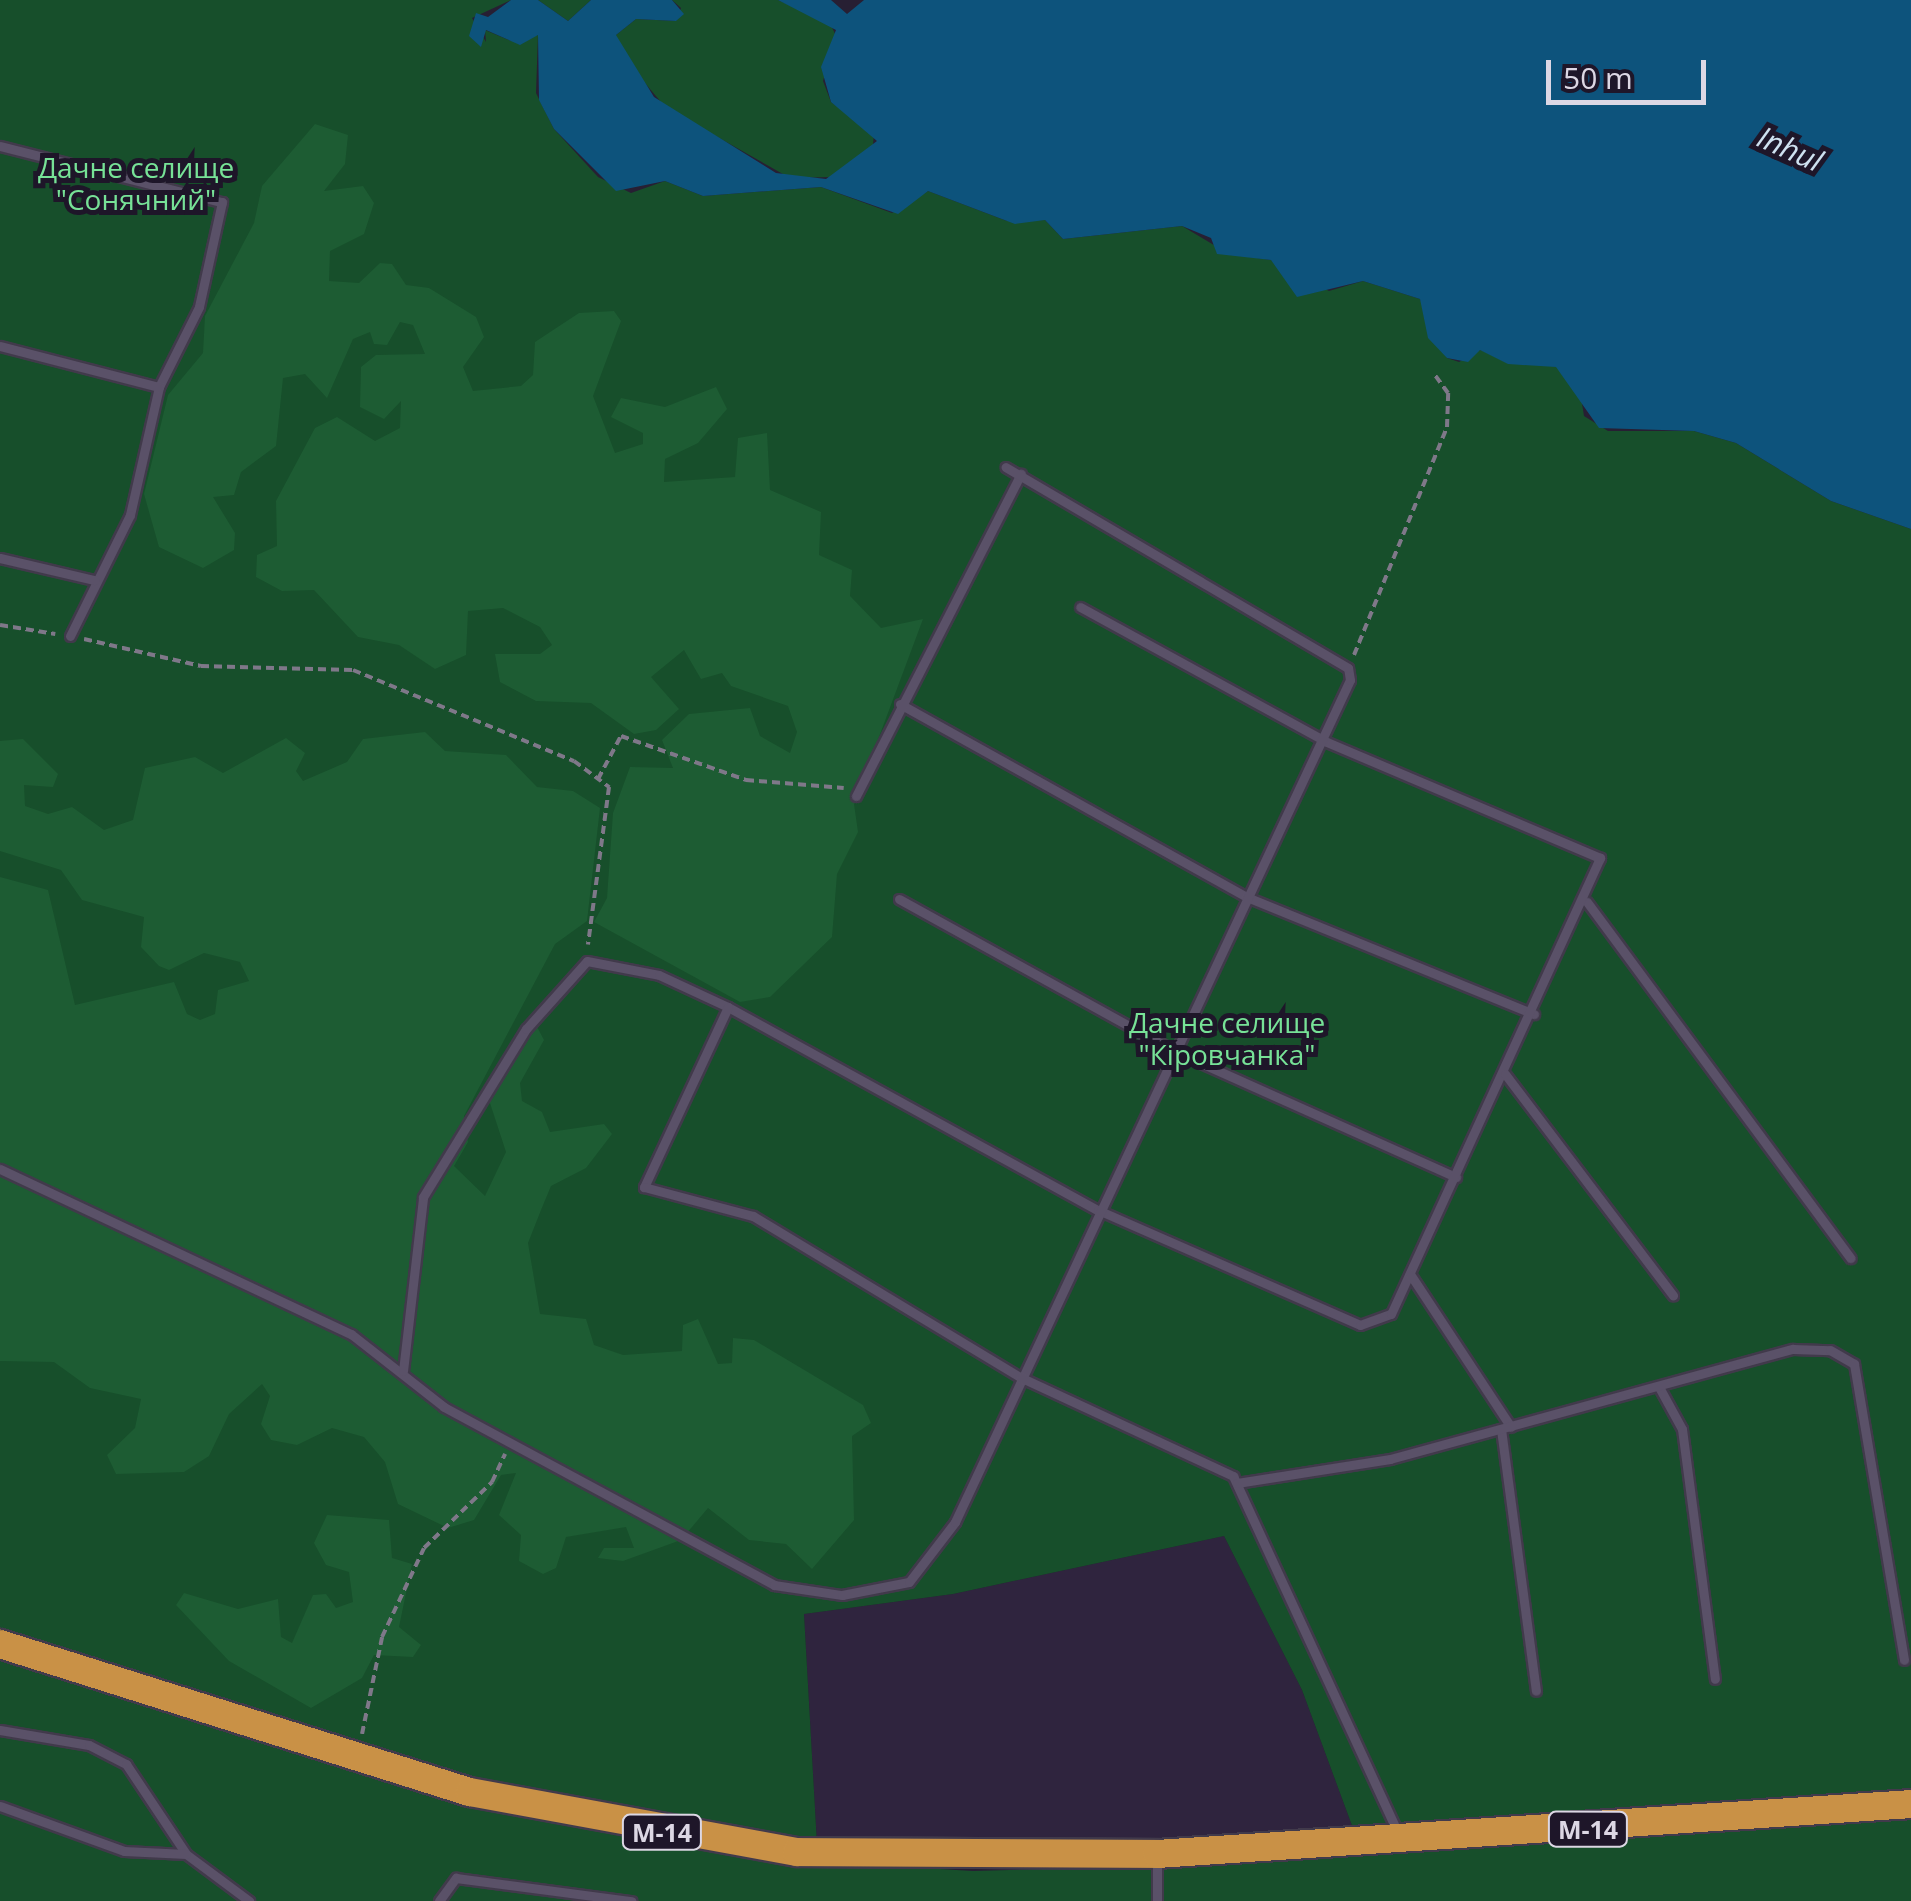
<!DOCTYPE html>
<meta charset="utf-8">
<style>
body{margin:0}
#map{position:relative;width:1911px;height:1901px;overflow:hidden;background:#271f33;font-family:"Open Sans",sans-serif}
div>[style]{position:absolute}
.built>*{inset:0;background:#2f243e}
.green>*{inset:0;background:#174f2b}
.forest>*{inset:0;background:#1d5c33}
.water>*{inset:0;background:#0d537c}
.path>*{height:4px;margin-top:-2px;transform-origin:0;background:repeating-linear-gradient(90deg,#7f7889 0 8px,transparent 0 13px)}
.roads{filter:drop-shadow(2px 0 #413a4b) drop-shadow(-2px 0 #413a4b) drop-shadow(0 2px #413a4b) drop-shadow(0 -2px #413a4b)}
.service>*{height:9px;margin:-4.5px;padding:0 4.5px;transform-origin:4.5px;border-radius:4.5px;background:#5a5168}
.trunk>*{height:28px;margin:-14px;padding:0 14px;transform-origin:14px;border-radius:14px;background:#c99146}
span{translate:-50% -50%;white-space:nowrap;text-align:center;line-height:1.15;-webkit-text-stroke:10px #1e1629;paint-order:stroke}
.shield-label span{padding:2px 8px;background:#1e1629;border:2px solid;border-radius:8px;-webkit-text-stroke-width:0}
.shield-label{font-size:25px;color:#dcd7e4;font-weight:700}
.park-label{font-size:28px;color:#77e297}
.water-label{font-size:30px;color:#cfe2f1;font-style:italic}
.scale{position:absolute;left:1546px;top:60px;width:160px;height:45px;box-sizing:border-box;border:5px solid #dcd7e4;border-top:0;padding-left:12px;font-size:30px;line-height:35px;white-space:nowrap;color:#dcd7e4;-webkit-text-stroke:8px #1e1629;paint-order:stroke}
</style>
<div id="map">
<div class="built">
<i style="clip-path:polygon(1224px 1536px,1302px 1690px,1354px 1831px,1157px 1844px,817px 1844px,804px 1614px,953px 1594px)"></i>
</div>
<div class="green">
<i style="clip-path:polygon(0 0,511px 0,472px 18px,486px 42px,485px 30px,511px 41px,538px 35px,536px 93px,554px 129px,598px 177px,631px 193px,665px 181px,703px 196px,821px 187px,892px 213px,928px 191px,1007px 221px,1045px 220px,1063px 239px,1182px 226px,1229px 254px,1271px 260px,1329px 291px,1363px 281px,1420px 299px,1447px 358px,1459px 362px,1480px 350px,1557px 367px,1580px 391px,1584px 416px,1608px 431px,1694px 431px,1736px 443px,1831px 501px,1911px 529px,1911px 1795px,1354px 1831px,1302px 1690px,1224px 1536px,953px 1594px,804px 1614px,817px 1844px,545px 1801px,0 1632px)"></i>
<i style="clip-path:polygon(538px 0,591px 0,568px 21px)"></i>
<i style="clip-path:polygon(672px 0,778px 0,830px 23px,836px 36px,823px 81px,831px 102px,874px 134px,872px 154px,833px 177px,790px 178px,666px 108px,618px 51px,616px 35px,636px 19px,676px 21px,681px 8px)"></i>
<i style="clip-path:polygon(0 1656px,463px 1803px,742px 1857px,973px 1871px,1150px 1866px,1911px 1815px,1911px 1901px,0 1901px)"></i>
</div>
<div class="forest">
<i style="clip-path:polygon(315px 124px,348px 135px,345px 164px,324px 191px,363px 186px,374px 203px,364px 234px,330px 251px,329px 281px,359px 283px,380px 263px,392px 264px,406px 285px,429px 288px,476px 317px,484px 337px,463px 367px,473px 391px,521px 386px,533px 375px,535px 342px,579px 313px,614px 311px,621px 321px,593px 396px,615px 453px,643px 444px,643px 433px,611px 417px,621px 398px,665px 407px,716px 387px,727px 409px,698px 443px,665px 459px,664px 482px,735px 477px,738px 438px,767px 433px,770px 490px,821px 512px,819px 555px,852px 570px,850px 596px,881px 628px,923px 619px,854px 804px,858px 832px,837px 874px,832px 937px,770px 997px,740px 1002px,594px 922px,607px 898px,613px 813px,630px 767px,673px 768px,662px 740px,689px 714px,750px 708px,760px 736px,790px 753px,797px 732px,788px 706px,731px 686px,722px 673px,701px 679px,684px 650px,651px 677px,679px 709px,656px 730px,634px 734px,591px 703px,536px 701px,500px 682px,495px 654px,540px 654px,552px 645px,540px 627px,503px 608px,468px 611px,466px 655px,435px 669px,399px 645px,358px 637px,314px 590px,282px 591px,256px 577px,257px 555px,277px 546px,276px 501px,315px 428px,337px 417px,375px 441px,400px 428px,401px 401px,384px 419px,360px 407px,361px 367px,376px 355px,425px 354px,413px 325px,400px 322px,387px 345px,374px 344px,370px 332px,353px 339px,327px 398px,305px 374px,283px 378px,276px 446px,241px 472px,234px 495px,213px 497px,235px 533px,234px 550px,203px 568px,159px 547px,144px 494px,168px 395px,203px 353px,205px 316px,254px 223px,262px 186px)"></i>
<i style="clip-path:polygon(425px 732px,445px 751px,506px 755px,537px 787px,573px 791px,600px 808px,587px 921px,555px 944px,464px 1116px,468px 1142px,454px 1166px,485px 1196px,506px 1152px,489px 1100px,534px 1021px,544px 1040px,520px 1083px,522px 1101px,542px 1112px,550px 1132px,604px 1124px,612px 1134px,586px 1168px,551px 1186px,541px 1210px,528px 1243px,540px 1314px,586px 1319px,594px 1345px,623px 1355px,682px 1351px,683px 1325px,698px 1319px,718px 1364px,732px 1363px,733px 1338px,754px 1340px,863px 1405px,871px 1423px,852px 1436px,854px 1520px,812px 1569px,786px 1544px,749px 1540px,708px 1508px,681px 1540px,623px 1561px,598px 1558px,604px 1548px,634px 1548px,626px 1527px,566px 1537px,556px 1568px,543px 1574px,519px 1561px,521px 1535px,499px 1515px,516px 1473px,501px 1475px,474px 1520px,448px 1528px,398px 1504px,385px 1462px,364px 1437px,332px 1428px,297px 1445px,271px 1440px,261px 1424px,270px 1396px,262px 1384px,229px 1414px,209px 1456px,184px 1472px,116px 1474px,107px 1455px,135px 1428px,141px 1399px,90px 1388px,54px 1362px,0 1361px,0 877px,48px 890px,75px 1005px,174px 982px,187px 1014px,200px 1020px,215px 1014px,218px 990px,249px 981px,240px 962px,204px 953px,169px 970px,159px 966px,141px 947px,144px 917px,82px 900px,61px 870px,0 851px,0 741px,23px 739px,58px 774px,53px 787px,24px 785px,25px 806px,48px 814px,72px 807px,104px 830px,133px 820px,145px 768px,195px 757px,223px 773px,286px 738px,305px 753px,296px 771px,303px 781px,347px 762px,363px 739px)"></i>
<i style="clip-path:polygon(327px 1515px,389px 1520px,392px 1558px,412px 1564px,399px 1627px,421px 1645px,413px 1657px,374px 1655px,362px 1678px,311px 1708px,229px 1661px,176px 1605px,184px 1593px,238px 1609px,278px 1599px,281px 1637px,292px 1643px,313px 1595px,326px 1594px,336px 1608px,353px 1602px,349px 1572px,326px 1565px,314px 1543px)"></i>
</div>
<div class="water">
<i style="clip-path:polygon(511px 0,538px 0,568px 21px,591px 0,672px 0,684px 14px,676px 21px,636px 19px,616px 35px,654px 97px,776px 173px,826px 179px,877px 141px,831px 102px,821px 67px,836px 30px,778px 0,831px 0,847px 14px,864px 0,1911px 0,1911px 529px,1831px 501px,1736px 443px,1694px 431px,1599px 428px,1556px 367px,1508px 364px,1480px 350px,1468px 362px,1447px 358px,1428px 338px,1420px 299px,1363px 281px,1297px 297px,1271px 260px,1217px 254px,1211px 238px,1182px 226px,1063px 239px,1045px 220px,1015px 224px,928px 191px,898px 214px,821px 187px,703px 196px,665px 181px,616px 191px,554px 129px,539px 100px,538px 35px,520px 45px,486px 30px,481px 47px,469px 36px,476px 13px,488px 17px)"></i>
</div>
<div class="path">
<i style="left:0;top:625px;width:56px;rotate:9.3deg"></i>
<i style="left:84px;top:639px;width:120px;rotate:13deg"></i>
<i style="left:201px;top:666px;width:152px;rotate:1.5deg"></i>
<i style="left:353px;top:670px;width:239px;rotate:22.4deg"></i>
<i style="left:574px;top:761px;width:44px;rotate:36.6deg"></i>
<i style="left:609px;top:787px;width:159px;rotate:97.6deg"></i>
<i style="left:1354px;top:655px;width:246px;rotate:-67.8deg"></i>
<i style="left:1447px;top:427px;width:34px;rotate:-88deg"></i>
<i style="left:1448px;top:393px;width:24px;rotate:-126deg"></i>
<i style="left:598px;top:779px;width:49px;rotate:-61.9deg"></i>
<i style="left:621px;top:736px;width:133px;rotate:19.4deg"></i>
<i style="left:746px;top:780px;width:98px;rotate:4.7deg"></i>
<i style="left:362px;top:1734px;width:99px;rotate:-78.3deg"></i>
<i style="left:382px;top:1637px;width:98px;rotate:-64.7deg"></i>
<i style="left:424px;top:1548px;width:95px;rotate:-44.1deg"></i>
<i style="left:492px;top:1482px;width:31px;rotate:-65deg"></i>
</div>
<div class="roads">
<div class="service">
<i style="left:0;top:146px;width:229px;rotate:14.2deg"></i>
<i style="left:222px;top:202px;width:107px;rotate:102.4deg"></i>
<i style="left:199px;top:307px;width:89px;rotate:116.6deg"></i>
<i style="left:159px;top:387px;width:131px;rotate:102.8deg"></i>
<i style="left:130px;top:515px;width:135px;rotate:116.4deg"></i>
<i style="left:0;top:346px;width:164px;rotate:14.5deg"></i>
<i style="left:0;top:558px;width:97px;rotate:13.2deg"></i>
<i style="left:900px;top:704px;width:397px;rotate:29.1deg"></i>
<i style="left:1247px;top:897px;width:310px;rotate:22.2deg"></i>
<i style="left:856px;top:796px;width:362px;rotate:-62.9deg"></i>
<i style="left:899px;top:899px;width:314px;rotate:28.9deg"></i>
<i style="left:1174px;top:1051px;width:309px;rotate:24.1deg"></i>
<i style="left:1587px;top:902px;width:443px;rotate:53.5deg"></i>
<i style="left:728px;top:1007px;width:422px;rotate:28.8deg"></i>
<i style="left:1098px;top:1210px;width:286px;rotate:23.7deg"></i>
<i style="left:1360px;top:1325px;width:33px;rotate:-20deg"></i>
<i style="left:1391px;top:1314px;width:502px;rotate:-65.38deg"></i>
<i style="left:1600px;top:858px;width:299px;rotate:-157deg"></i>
<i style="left:1325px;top:741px;width:279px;rotate:-151.3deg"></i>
<i style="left:1505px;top:1074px;width:278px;rotate:52.8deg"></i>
<i style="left:0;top:1169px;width:388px;rotate:25.2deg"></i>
<i style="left:351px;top:1334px;width:118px;rotate:38.1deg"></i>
<i style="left:444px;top:1407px;width:375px;rotate:28.3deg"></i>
<i style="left:774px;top:1585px;width:69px;rotate:8.4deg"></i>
<i style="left:842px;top:1595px;width:68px;rotate:-11deg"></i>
<i style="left:909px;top:1582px;width:76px;rotate:-52.5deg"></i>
<i style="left:955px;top:1522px;width:930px;rotate:-64.87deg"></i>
<i style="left:1350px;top:680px;width:12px;rotate:-99deg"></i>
<i style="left:1348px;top:668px;width:397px;rotate:-149.6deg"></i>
<i style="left:1410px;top:1274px;width:183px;rotate:56.6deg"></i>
<i style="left:403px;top:1371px;width:175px;rotate:-83.4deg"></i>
<i style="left:423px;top:1197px;width:197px;rotate:-58.5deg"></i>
<i style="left:526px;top:1029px;width:91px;rotate:-48.1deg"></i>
<i style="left:587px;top:961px;width:73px;rotate:11deg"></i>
<i style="left:659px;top:975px;width:76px;rotate:24.9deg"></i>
<i style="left:728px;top:1007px;width:199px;rotate:115deg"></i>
<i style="left:644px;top:1187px;width:113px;rotate:14.9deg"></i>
<i style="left:753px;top:1216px;width:314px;rotate:31.1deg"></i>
<i style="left:1022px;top:1378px;width:233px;rotate:24.9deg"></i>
<i style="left:1233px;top:1476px;width:393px;rotate:65.2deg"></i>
<i style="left:1659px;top:1387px;width:48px;rotate:61.3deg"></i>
<i style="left:1682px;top:1429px;width:252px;rotate:82.5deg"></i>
<i style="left:1501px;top:1429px;width:264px;rotate:82.4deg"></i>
<i style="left:1237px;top:1483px;width:155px;rotate:-8.9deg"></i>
<i style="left:1390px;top:1459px;width:418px;rotate:-15.3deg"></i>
<i style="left:1793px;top:1349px;width:37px;rotate:2deg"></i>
<i style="left:1830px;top:1350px;width:28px;rotate:30deg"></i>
<i style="left:1854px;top:1364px;width:300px;rotate:80.4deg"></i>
<i style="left:0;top:1730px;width:90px;rotate:9.6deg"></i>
<i style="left:89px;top:1745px;width:42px;rotate:27.2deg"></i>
<i style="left:126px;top:1764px;width:108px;rotate:56.3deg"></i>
<i style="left:186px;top:1854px;width:79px;rotate:36.7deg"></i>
<i style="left:0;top:1806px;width:132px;rotate:19.9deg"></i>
<i style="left:124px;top:1851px;width:62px;rotate:2.8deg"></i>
<i style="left:439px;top:1901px;width:29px;rotate:-54deg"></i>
<i style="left:456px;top:1878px;width:177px;rotate:7.5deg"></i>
<i style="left:1157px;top:1901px;width:45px;rotate:-90deg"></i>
</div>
<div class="trunk">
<i style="left:0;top:1644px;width:493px;rotate:17.5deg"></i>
<i style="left:470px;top:1792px;width:332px;rotate:10.4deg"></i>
<i style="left:797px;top:1852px;width:360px;rotate:0.3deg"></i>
<i style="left:1157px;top:1854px;width:756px;rotate:-3.79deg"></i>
</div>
</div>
<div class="shield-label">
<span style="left:1588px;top:1829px">М-14</span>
<span style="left:662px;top:1832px">М-14</span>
</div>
<div class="park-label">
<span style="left:136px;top:183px">Дачне селище<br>"Сонячний"</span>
<span style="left:1227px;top:1038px">Дачне селище<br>"Кіровчанка"</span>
</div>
<div class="water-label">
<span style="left:1790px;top:149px;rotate:24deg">Inhul</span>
</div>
<div class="scale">50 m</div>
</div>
